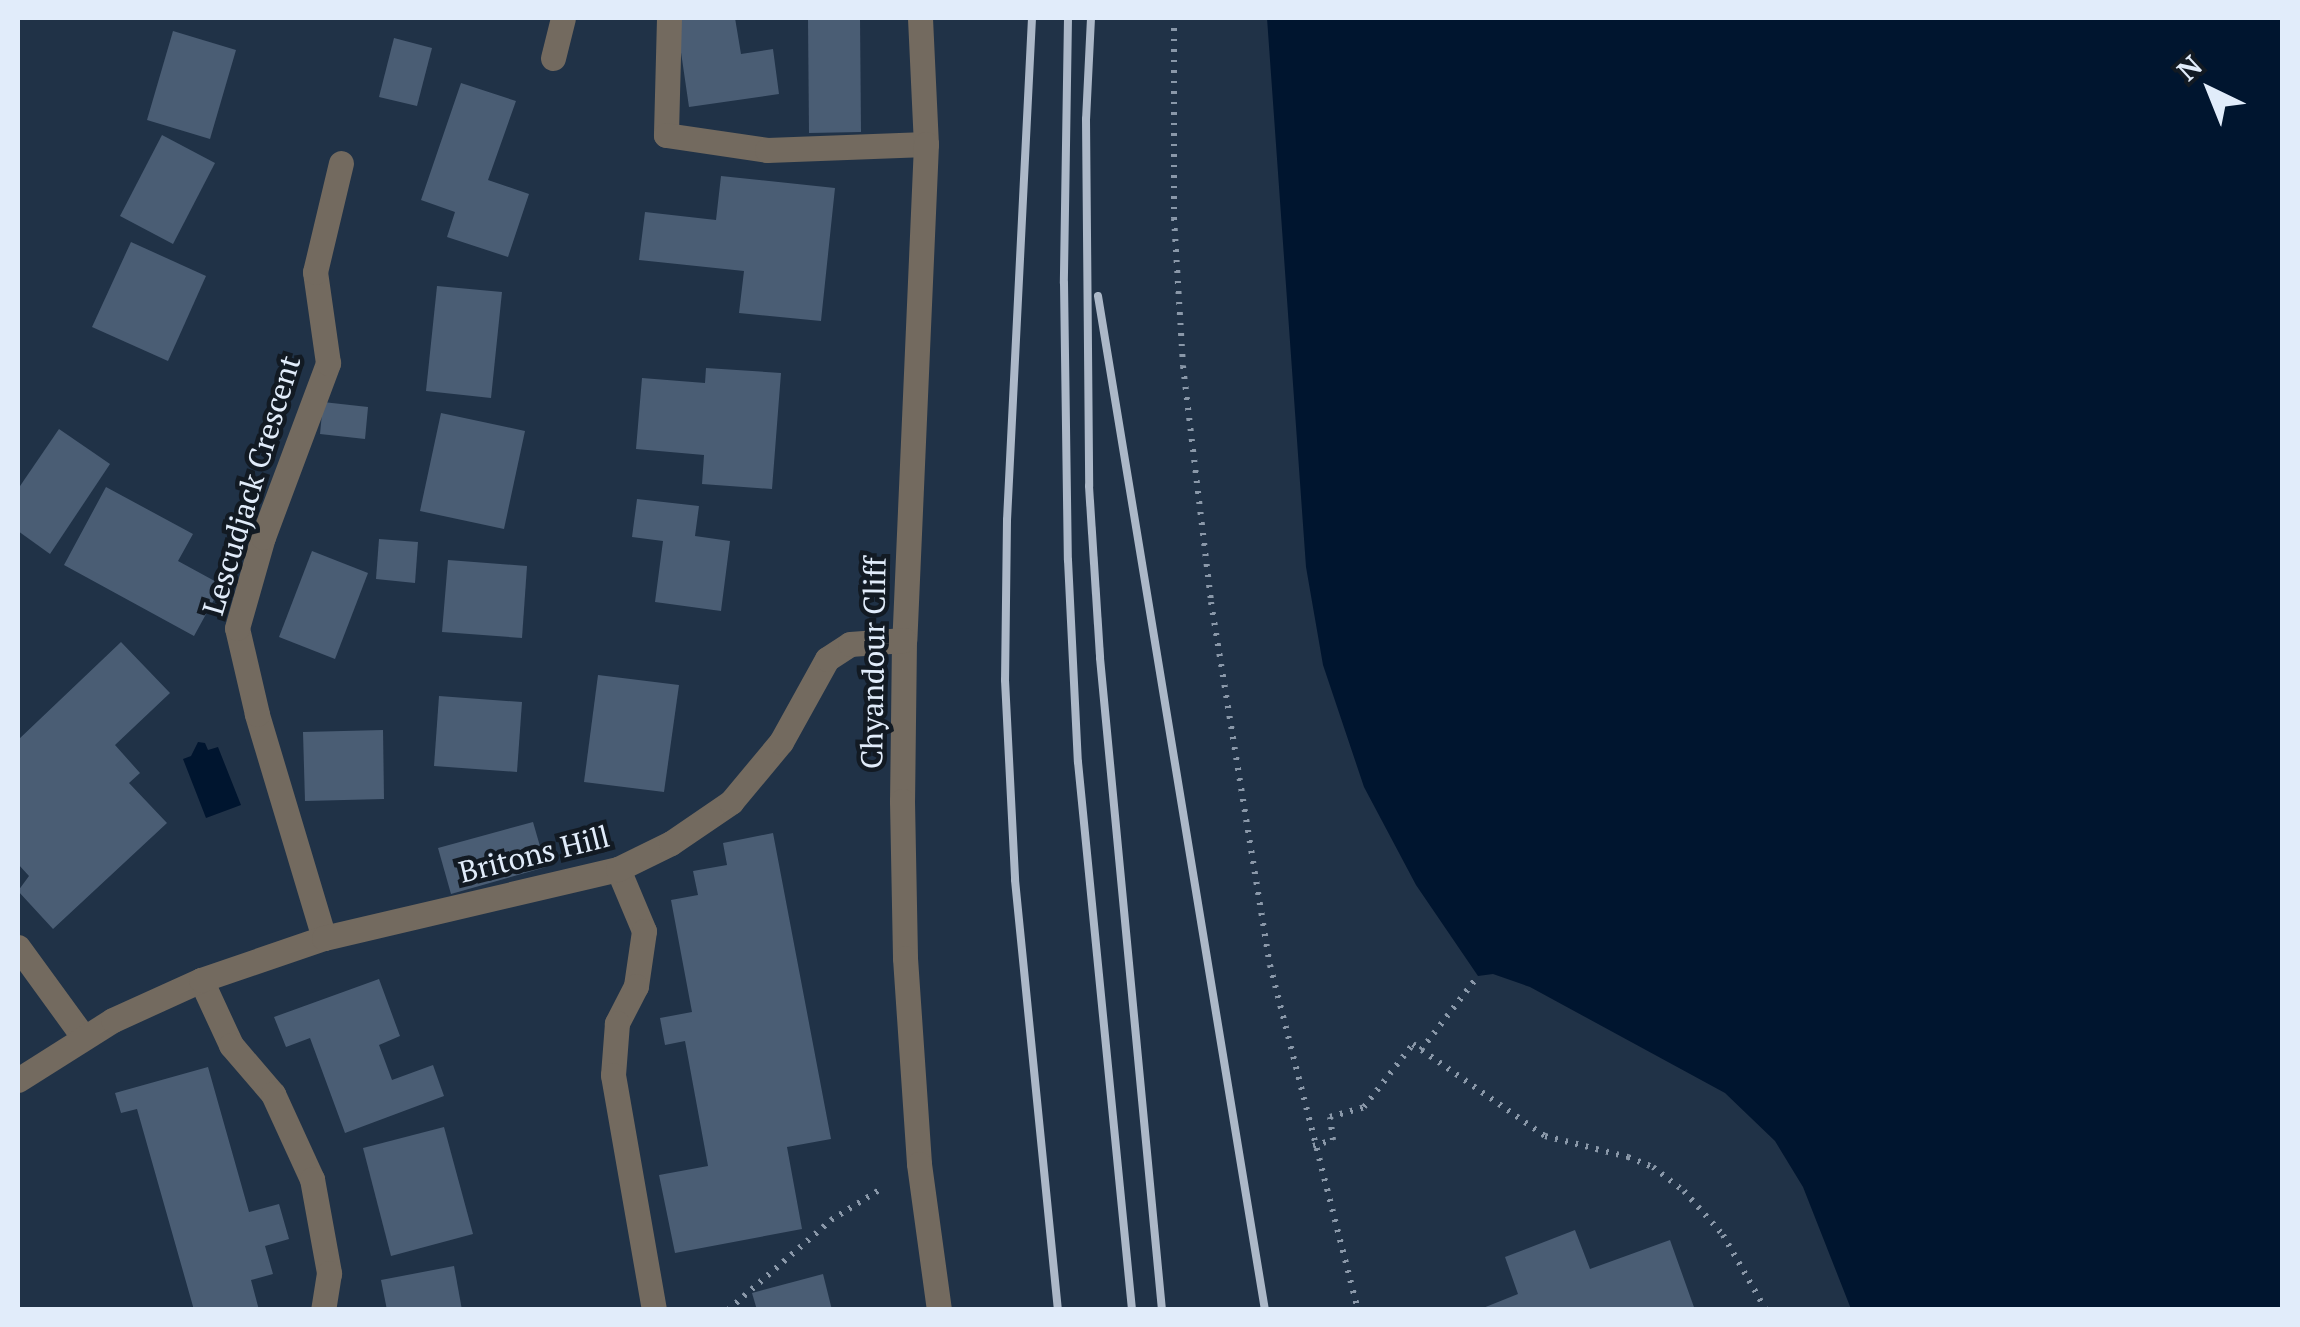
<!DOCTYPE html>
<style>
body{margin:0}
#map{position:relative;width:2300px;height:1327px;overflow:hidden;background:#203247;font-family:"PT Serif",serif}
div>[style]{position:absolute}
.water>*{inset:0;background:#00152f}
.building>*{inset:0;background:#4a5d74}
.path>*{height:6px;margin-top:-3px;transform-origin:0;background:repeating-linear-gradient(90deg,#8a98a9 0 2.5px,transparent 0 10.5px)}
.minor>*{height:25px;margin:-12.5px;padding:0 12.5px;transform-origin:12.5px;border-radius:12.5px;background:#736a5f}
.rail>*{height:8px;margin:-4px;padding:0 4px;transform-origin:4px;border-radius:4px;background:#acb8c8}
span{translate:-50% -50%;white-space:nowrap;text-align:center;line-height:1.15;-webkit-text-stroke:9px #121a23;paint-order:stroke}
.street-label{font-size:30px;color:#e1ecfa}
.frame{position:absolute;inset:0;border:20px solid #e1ecfa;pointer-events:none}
.north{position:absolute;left:2160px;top:40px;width:100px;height:100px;-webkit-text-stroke:8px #121a23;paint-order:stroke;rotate:317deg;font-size:28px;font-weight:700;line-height:40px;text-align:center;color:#e1ecfa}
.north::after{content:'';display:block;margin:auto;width:35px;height:45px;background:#e1ecfa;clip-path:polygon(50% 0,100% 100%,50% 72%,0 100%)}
</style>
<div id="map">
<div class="water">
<i style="clip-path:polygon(1267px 18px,2282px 18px,2282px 1309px,1851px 1309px,1803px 1187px,1775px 1141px,1725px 1093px,1530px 987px,1493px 974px,1478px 976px,1416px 885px,1364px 787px,1323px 665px,1306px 567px)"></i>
<i style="clip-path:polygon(198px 742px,205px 743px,208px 750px,218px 747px,241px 805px,206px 818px,183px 759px,191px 756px)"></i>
</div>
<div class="building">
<i style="clip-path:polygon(676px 18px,735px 18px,741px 54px,773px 49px,779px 94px,689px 107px)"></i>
<i style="clip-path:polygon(808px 18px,860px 18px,861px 132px,809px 133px)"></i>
<i style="clip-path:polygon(173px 31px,236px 50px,210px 139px,147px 120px)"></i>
<i style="clip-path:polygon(394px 38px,432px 48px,417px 106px,379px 97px)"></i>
<i style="clip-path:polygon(461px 83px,516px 101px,488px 180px,529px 194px,508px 257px,447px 237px,455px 212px,421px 200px)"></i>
<i style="clip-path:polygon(162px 135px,215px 163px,173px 244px,120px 216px)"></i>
<i style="clip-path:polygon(721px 176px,835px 188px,821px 321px,739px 313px,744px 271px,639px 260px,645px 212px,716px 220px)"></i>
<i style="clip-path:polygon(131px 242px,206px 276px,168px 361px,92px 327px)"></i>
<i style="clip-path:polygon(437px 286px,502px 292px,491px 398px,426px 391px)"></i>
<i style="clip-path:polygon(706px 368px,781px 373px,772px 489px,702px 484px,704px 455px,636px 449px,642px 378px,705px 383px)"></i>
<i style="clip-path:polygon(323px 402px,368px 407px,365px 439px,320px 434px)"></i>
<i style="clip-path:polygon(441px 413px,525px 431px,504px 529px,420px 511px)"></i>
<i style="clip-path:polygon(59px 429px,110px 464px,50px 554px,18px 531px,18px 489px)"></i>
<i style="clip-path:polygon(106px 487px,193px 534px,178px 561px,222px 585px,194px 636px,64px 565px)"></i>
<i style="clip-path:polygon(637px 499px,699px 506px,695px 536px,730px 541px,721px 611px,655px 602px,663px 541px,632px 537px)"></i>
<i style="clip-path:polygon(379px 539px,418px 542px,415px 583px,376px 579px)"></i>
<i style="clip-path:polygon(312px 551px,368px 573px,335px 659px,279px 637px)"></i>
<i style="clip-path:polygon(448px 560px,527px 566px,522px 638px,442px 632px)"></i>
<i style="clip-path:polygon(121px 642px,170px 693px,115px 745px,140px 773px,129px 783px,167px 823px,53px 929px,18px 891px,29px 876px,18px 864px,18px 740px)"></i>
<i style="clip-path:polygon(598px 675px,679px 685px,664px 792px,584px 782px)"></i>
<i style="clip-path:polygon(439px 696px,522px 702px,517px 772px,434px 766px)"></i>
<i style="clip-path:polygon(383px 730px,384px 799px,305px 801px,303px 732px)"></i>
<i style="clip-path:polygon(533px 822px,546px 867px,451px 894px,438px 848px)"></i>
<i style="clip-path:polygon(773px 833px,831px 1139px,787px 1147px,802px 1229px,675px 1253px,659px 1175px,708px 1166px,685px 1041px,665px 1045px,660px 1018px,692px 1012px,671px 900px,698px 895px,693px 871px,727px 865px,723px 843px)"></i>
<i style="clip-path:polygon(379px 979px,400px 1036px,379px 1045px,392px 1080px,433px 1065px,444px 1096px,345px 1133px,310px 1038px,286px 1047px,274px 1017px)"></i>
<i style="clip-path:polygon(208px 1067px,249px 1212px,279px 1204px,289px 1239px,265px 1246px,273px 1274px,251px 1280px,259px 1310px,194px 1310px,137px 1109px,121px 1113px,115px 1093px)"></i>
<i style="clip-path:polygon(444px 1127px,473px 1234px,391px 1256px,363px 1148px)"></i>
<i style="clip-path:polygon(1575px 1230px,1590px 1269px,1670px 1240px,1695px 1310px,1478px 1310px,1518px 1294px,1505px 1257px)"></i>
<i style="clip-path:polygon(454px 1266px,462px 1310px,387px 1310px,381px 1280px)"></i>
<i style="clip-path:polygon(823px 1274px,832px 1310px,757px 1310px,752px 1293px)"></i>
</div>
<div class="path">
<i style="left:1174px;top:18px;width:200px;rotate:90deg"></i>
<i style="left:1174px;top:218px;width:148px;rotate:86.5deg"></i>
<i style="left:1183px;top:366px;width:238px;rotate:83.2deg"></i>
<i style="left:1211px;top:602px;width:368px;rotate:80.8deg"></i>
<i style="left:1270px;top:965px;width:356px;rotate:75.7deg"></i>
<i style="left:1421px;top:1050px;width:93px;rotate:-52.4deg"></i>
<i style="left:1313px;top:1146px;width:21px;rotate:-17deg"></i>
<i style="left:1333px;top:1140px;width:23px;rotate:-97deg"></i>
<i style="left:1330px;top:1117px;width:35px;rotate:-16deg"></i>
<i style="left:1364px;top:1107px;width:80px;rotate:-52.1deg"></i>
<i style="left:1413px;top:1044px;width:161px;rotate:34.9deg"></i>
<i style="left:1545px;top:1136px;width:86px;rotate:14.2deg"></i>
<i style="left:1628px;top:1157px;width:27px;rotate:22deg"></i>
<i style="left:1653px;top:1167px;width:39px;rotate:38deg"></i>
<i style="left:1684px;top:1191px;width:59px;rotate:48.4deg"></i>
<i style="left:1723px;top:1235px;width:86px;rotate:60.2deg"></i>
<i style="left:728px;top:1310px;width:137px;rotate:-41.1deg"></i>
<i style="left:831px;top:1220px;width:62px;rotate:-31.9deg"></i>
</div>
<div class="minor">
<i style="left:669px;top:18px;width:117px;rotate:91.5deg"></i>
<i style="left:666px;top:135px;width:102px;rotate:8.4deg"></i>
<i style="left:767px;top:150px;width:159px;rotate:-2.2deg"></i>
<i style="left:920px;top:18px;width:126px;rotate:87.3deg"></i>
<i style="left:926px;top:144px;width:496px;rotate:92.5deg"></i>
<i style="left:904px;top:640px;width:161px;rotate:90.7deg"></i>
<i style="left:902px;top:801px;width:157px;rotate:88.9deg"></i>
<i style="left:905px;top:958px;width:206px;rotate:86.1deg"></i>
<i style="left:919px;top:1164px;width:147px;rotate:82.2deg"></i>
<i style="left:553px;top:58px;width:41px;rotate:-76deg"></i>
<i style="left:618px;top:869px;width:67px;rotate:67.2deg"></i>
<i style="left:644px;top:931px;width:56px;rotate:98.3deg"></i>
<i style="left:636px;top:986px;width:42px;rotate:117.2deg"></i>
<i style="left:617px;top:1023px;width:52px;rotate:94.4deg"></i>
<i style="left:613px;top:1075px;width:239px;rotate:80.1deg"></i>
<i style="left:324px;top:938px;width:234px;rotate:-106.7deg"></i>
<i style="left:257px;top:714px;width:88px;rotate:-103.1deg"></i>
<i style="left:237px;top:628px;width:95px;rotate:-74.1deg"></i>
<i style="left:263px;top:537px;width:186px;rotate:-69.5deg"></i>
<i style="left:328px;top:363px;width:92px;rotate:-98.1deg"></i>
<i style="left:315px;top:272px;width:112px;rotate:-76.6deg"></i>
<i style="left:18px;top:947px;width:112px;rotate:54deg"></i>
<i style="left:201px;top:980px;width:72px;rotate:65.2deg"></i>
<i style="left:231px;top:1045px;width:65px;rotate:49.4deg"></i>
<i style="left:273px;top:1094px;width:94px;rotate:65.4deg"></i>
<i style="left:312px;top:1179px;width:96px;rotate:79.7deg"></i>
<i style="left:329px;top:1273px;width:37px;rotate:99deg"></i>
<i style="left:18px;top:1080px;width:112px;rotate:-32.3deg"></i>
<i style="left:113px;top:1020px;width:97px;rotate:-24.4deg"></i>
<i style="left:201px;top:980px;width:130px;rotate:-18.9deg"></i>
<i style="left:324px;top:938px;width:302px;rotate:-13.2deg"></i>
<i style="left:618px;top:869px;width:59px;rotate:-26.1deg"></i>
<i style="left:671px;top:843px;width:73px;rotate:-34.3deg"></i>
<i style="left:731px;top:802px;width:78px;rotate:-50.2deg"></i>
<i style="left:781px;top:742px;width:95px;rotate:-61deg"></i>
<i style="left:827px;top:659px;width:27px;rotate:-33deg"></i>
<i style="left:850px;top:644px;width:54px;rotate:-4.2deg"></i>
</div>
<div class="rail">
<i style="left:1032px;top:18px;width:503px;rotate:92.85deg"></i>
<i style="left:1007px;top:520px;width:160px;rotate:90.7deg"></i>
<i style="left:1005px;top:680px;width:200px;rotate:87.1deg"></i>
<i style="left:1015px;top:880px;width:432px;rotate:84.3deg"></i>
<i style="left:1068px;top:18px;width:265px;rotate:90.9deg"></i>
<i style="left:1064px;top:283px;width:277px;rotate:89.2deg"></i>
<i style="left:1068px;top:560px;width:202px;rotate:87.2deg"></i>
<i style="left:1078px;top:762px;width:551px;rotate:84.37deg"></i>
<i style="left:1091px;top:18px;width:101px;rotate:92.8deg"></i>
<i style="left:1086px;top:119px;width:367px;rotate:89.5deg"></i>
<i style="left:1089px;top:486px;width:172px;rotate:86.3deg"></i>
<i style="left:1100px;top:658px;width:655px;rotate:84.57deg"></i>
<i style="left:1098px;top:296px;width:1028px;rotate:80.65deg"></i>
</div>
<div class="street-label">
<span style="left:251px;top:485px;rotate:-73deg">Lescudjack Crescent</span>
<span style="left:873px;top:663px;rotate:-89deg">Chyandour Cliff</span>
<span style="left:534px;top:854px;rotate:-14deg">Britons Hill</span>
</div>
<div class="frame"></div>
<div class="north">N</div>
</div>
